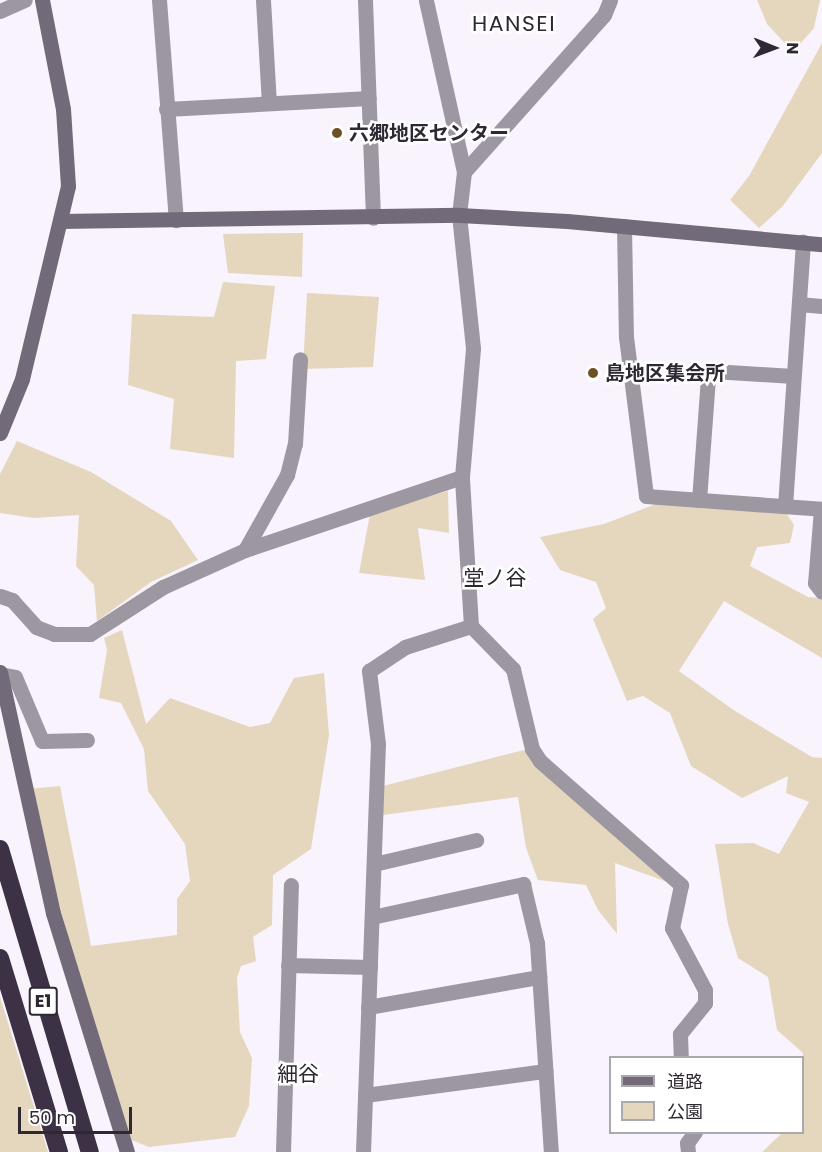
<!DOCTYPE html>
<meta charset="utf-8">
<style>
body{margin:0}
#map{position:relative;width:822px;height:1152px;overflow:hidden;background:#f9f3fd;font-family:Poppins,"Noto Sans JP",sans-serif}
div>[style]{position:absolute}
.green>*{inset:0;background:#e4d7be}
.street>*{height:15px;margin:-7.5px;padding:0 7.5px;transform-origin:7.5px;border-radius:7.5px;background:#9d97a1}
.secondary>*{height:15px;margin:-7.5px;padding:0 7.5px;transform-origin:7.5px;border-radius:7.5px;background:#736a79}
.highway>*{height:18px;margin:-9px;padding:0 9px;transform-origin:9px;border-radius:9px;background:#3d3145}
.dots>*{width:16px;height:16px;translate:-50% -50%;box-sizing:border-box;border:3px solid #fff;border-radius:50%}
span{translate:-50% -50%;white-space:nowrap;text-align:center;line-height:1.15;-webkit-text-stroke:5px #fff;paint-order:stroke}
.shield-label span{padding:2px 4px;background:#fff;border:2px solid;border-radius:4px;-webkit-text-stroke-width:0}
.shield-label{font-size:18px;color:#2e2832;font-weight:700}
.poi-label{font-size:20px;color:#2e2832;font-weight:700}
.left{translate:0 -50%;text-align:left}
.neighbourhood-label{font-size:21px;color:#2e2832}
.quarter-label{font-size:22px;color:#2e2832;letter-spacing:1.5px}
.legend{position:absolute;left:609px;top:1056px;width:195px;height:78px;box-sizing:border-box;background:#fff;border:2px solid #aba9ad;margin:0;padding:8px 10px;list-style:none;font-size:18px;color:#2e2832}
.legend li{display:flex;align-items:center;gap:12px;height:30px}
.legend b{width:30px;border:2px solid #aba9ad}
.north{position:absolute;left:744px;top:18px;width:60px;height:60px;-webkit-text-stroke:4px #fff;paint-order:stroke;rotate:91deg;font-size:16px;font-weight:700;line-height:24px;text-align:center;color:#2e2832}
.north::after{content:'';display:block;margin:auto;width:21px;height:27px;background:#2e2832;clip-path:polygon(50% 0,100% 100%,50% 72%,0 100%)}
.scale{position:absolute;left:18px;top:1107px;width:114px;height:27px;box-sizing:border-box;border:3px solid #2e2832;border-top:0;padding-left:8px;font-size:18px;line-height:21px;white-space:nowrap;color:#2e2832;-webkit-text-stroke:4px #fff;paint-order:stroke}
</style>
<div id="map">
<div class="green">
<i style="clip-path:polygon(757px 0,820px 0,814px 28px,793px 52px,767px 24px)"></i>
<i style="clip-path:polygon(822px 43px,822px 153px,782px 207px,759px 228px,730px 200px,749px 176px)"></i>
<i style="clip-path:polygon(303px 233px,302px 277px,228px 273px,223px 234px)"></i>
<i style="clip-path:polygon(223px 282px,275px 286px,266px 359px,236px 361px,234px 458px,170px 449px,174px 399px,128px 385px,132px 314px,214px 317px)"></i>
<i style="clip-path:polygon(307px 293px,379px 297px,373px 367px,303px 369px)"></i>
<i style="clip-path:polygon(17px 441px,91px 472px,171px 521px,198px 560px,151px 582px,97px 621px,94px 585px,76px 566px,79px 515px,34px 518px,0 513px,0 474px)"></i>
<i style="clip-path:polygon(448px 491px,449px 533px,418px 528px,425px 580px,359px 573px,370px 514px)"></i>
<i style="clip-path:polygon(656px 504px,786px 513px,794px 525px,790px 543px,757px 547px,750px 566px,808px 597px,822px 598px,822px 658px,724px 601px,679px 671px,735px 711px,812px 757px,822px 758px,822px 1152px,762px 1152px,782px 1133px,802px 1132px,803px 1053px,777px 1030px,768px 977px,738px 958px,728px 924px,715px 844px,753px 843px,779px 854px,809px 802px,786px 793px,788px 776px,742px 798px,691px 766px,670px 713px,643px 696px,627px 701px,593px 619px,606px 608px,596px 582px,560px 570px,540px 537px,604px 524px)"></i>
<i style="clip-path:polygon(122px 630px,146px 724px,170px 698px,250px 727px,270px 723px,294px 678px,324px 673px,329px 735px,311px 849px,273px 875px,272px 925px,253px 937px,256px 961px,241px 966px,237px 978px,240px 1032px,252px 1058px,249px 1106px,235px 1137px,149px 1147px,129px 1139px,68px 937px,28px 789px,60px 786px,91px 946px,177px 935px,177px 899px,190px 881px,185px 844px,148px 791px,144px 749px,121px 703px,99px 698px,107px 650px,104px 638px)"></i>
<i style="clip-path:polygon(524px 750px,553px 773px,670px 883px,615px 863px,617px 934px,598px 910px,586px 885px,538px 880px,526px 848px,518px 797px,383px 815px,383px 786px)"></i>
<i style="clip-path:polygon(0 997px,48px 1152px,0 1152px)"></i>
</div>
<div class="street">
<i style="left:159px;top:0;width:221px;rotate:85.6deg"></i>
<i style="left:263px;top:0;width:103px;rotate:86.7deg"></i>
<i style="left:365px;top:0;width:218px;rotate:87.9deg"></i>
<i style="left:0;top:11px;width:27px;rotate:-24deg"></i>
<i style="left:166px;top:109px;width:203px;rotate:-3.1deg"></i>
<i style="left:464px;top:172px;width:210px;rotate:-48.3deg"></i>
<i style="left:604px;top:15px;width:16px;rotate:-68deg"></i>
<i style="left:624px;top:226px;width:111px;rotate:89deg"></i>
<i style="left:626px;top:337px;width:160px;rotate:82.8deg"></i>
<i style="left:646px;top:496px;width:176px;rotate:4.2deg"></i>
<i style="left:799px;top:304px;width:23px;rotate:5deg"></i>
<i style="left:699px;top:500px;width:122px;rotate:-85.8deg"></i>
<i style="left:708px;top:378px;width:9px;rotate:-54deg"></i>
<i style="left:713px;top:371px;width:80px;rotate:3.6deg"></i>
<i style="left:785px;top:506px;width:265px;rotate:-86.1deg"></i>
<i style="left:821px;top:509px;width:74px;rotate:94.6deg"></i>
<i style="left:815px;top:583px;width:11px;rotate:52deg"></i>
<i style="left:245px;top:550px;width:86px;rotate:-60.8deg"></i>
<i style="left:287px;top:475px;width:32px;rotate:-76deg"></i>
<i style="left:295px;top:444px;width:85px;rotate:-86.6deg"></i>
<i style="left:0;top:596px;width:13px;rotate:18deg"></i>
<i style="left:12px;top:600px;width:36px;rotate:48deg"></i>
<i style="left:36px;top:627px;width:19px;rotate:21deg"></i>
<i style="left:54px;top:634px;width:36px"></i>
<i style="left:90px;top:634px;width:87px;rotate:-32.8deg"></i>
<i style="left:163px;top:587px;width:90px;rotate:-24.3deg"></i>
<i style="left:245px;top:550px;width:229px;rotate:-18.6deg"></i>
<i style="left:471px;top:626px;width:60px;rotate:45.7deg"></i>
<i style="left:513px;top:669px;width:82px;rotate:76.6deg"></i>
<i style="left:532px;top:749px;width:14px;rotate:56deg"></i>
<i style="left:540px;top:761px;width:188px;rotate:41.3deg"></i>
<i style="left:681px;top:885px;width:44px;rotate:101.8deg"></i>
<i style="left:672px;top:928px;width:70px;rotate:62deg"></i>
<i style="left:705px;top:990px;width:13px;rotate:90deg"></i>
<i style="left:705px;top:1003px;width:40px;rotate:129deg"></i>
<i style="left:680px;top:1034px;width:24px;rotate:88deg"></i>
<i style="left:0;top:674px;width:15px;rotate:11deg"></i>
<i style="left:15px;top:677px;width:69px;rotate:67.1deg"></i>
<i style="left:42px;top:741px;width:45px;rotate:-1.3deg"></i>
<i style="left:374px;top:864px;width:105px;rotate:-13.2deg"></i>
<i style="left:372px;top:917px;width:155px;rotate:-12.3deg"></i>
<i style="left:523px;top:884px;width:61px;rotate:76.7deg"></i>
<i style="left:537px;top:943px;width:209px;rotate:86.2deg"></i>
<i style="left:288px;top:965px;width:82px;rotate:1.4deg"></i>
<i style="left:368px;top:1007px;width:174px;rotate:-10deg"></i>
<i style="left:365px;top:1095px;width:182px;rotate:-7.6deg"></i>
<i style="left:283px;top:1152px;width:267px;rotate:-88.3deg"></i>
<i style="left:363px;top:1152px;width:408px;rotate:-87.9deg"></i>
<i style="left:378px;top:744px;width:74px;rotate:-97deg"></i>
<i style="left:369px;top:671px;width:43px;rotate:-33.7deg"></i>
<i style="left:405px;top:647px;width:69px;rotate:-17.7deg"></i>
<i style="left:471px;top:626px;width:149px;rotate:-93.5deg"></i>
<i style="left:462px;top:477px;width:129px;rotate:-85.1deg"></i>
<i style="left:473px;top:348px;width:134px;rotate:-96deg"></i>
<i style="left:459px;top:215px;width:43px;rotate:-83.4deg"></i>
<i style="left:464px;top:172px;width:176px;rotate:-102.5deg"></i>
<i style="left:688px;top:1152px;width:9px;rotate:-96deg"></i>
<i style="left:687px;top:1143px;width:14px;rotate:-54deg"></i>
</div>
<div class="secondary">
<i style="left:60px;top:221px;width:399px;rotate:-0.9deg"></i>
<i style="left:459px;top:215px;width:108px;rotate:3.2deg"></i>
<i style="left:567px;top:221px;width:256px;rotate:5.2deg"></i>
<i style="left:0;top:433px;width:58px;rotate:-67.8deg"></i>
<i style="left:22px;top:379px;width:198px;rotate:-76.6deg"></i>
<i style="left:68px;top:186px;width:77px;rotate:-93.7deg"></i>
<i style="left:63px;top:109px;width:111px;rotate:-100.9deg"></i>
<i style="left:0;top:672px;width:247px;rotate:77.6deg"></i>
<i style="left:53px;top:913px;width:250px;rotate:72.8deg"></i>
</div>
<div class="highway">
<i style="left:0;top:849px;width:316px;rotate:73.5deg"></i>
<i style="left:0;top:958px;width:203px;rotate:73.1deg"></i>
</div>
<div class="dots">
<i style="left:337px;top:133px;background:#6b5323"></i>
<i style="left:593px;top:373px;background:#6b5323"></i>
</div>
<div class="shield-label">
<span style="left:43px;top:1001px">E1</span>
</div>
<div class="poi-label">
<span class="left" style="left:349px;top:133px">六郷地区センター</span>
<span class="left" style="left:605px;top:373px">島地区集会所</span>
</div>
<div class="neighbourhood-label">
<span style="left:495px;top:578px">堂ノ谷</span>
<span style="left:298px;top:1074px">細谷</span>
</div>
<div class="quarter-label">
<span style="left:514px;top:24px">HANSEI</span>
</div>
<ul class="legend">
<li><b style="height:8px;background:#736a79"></b>道路</li>
<li><b style="height:16px;background:#e4d7be"></b>公園</li>
</ul>
<div class="north">N</div>
<div class="scale">50 m</div>
</div>
